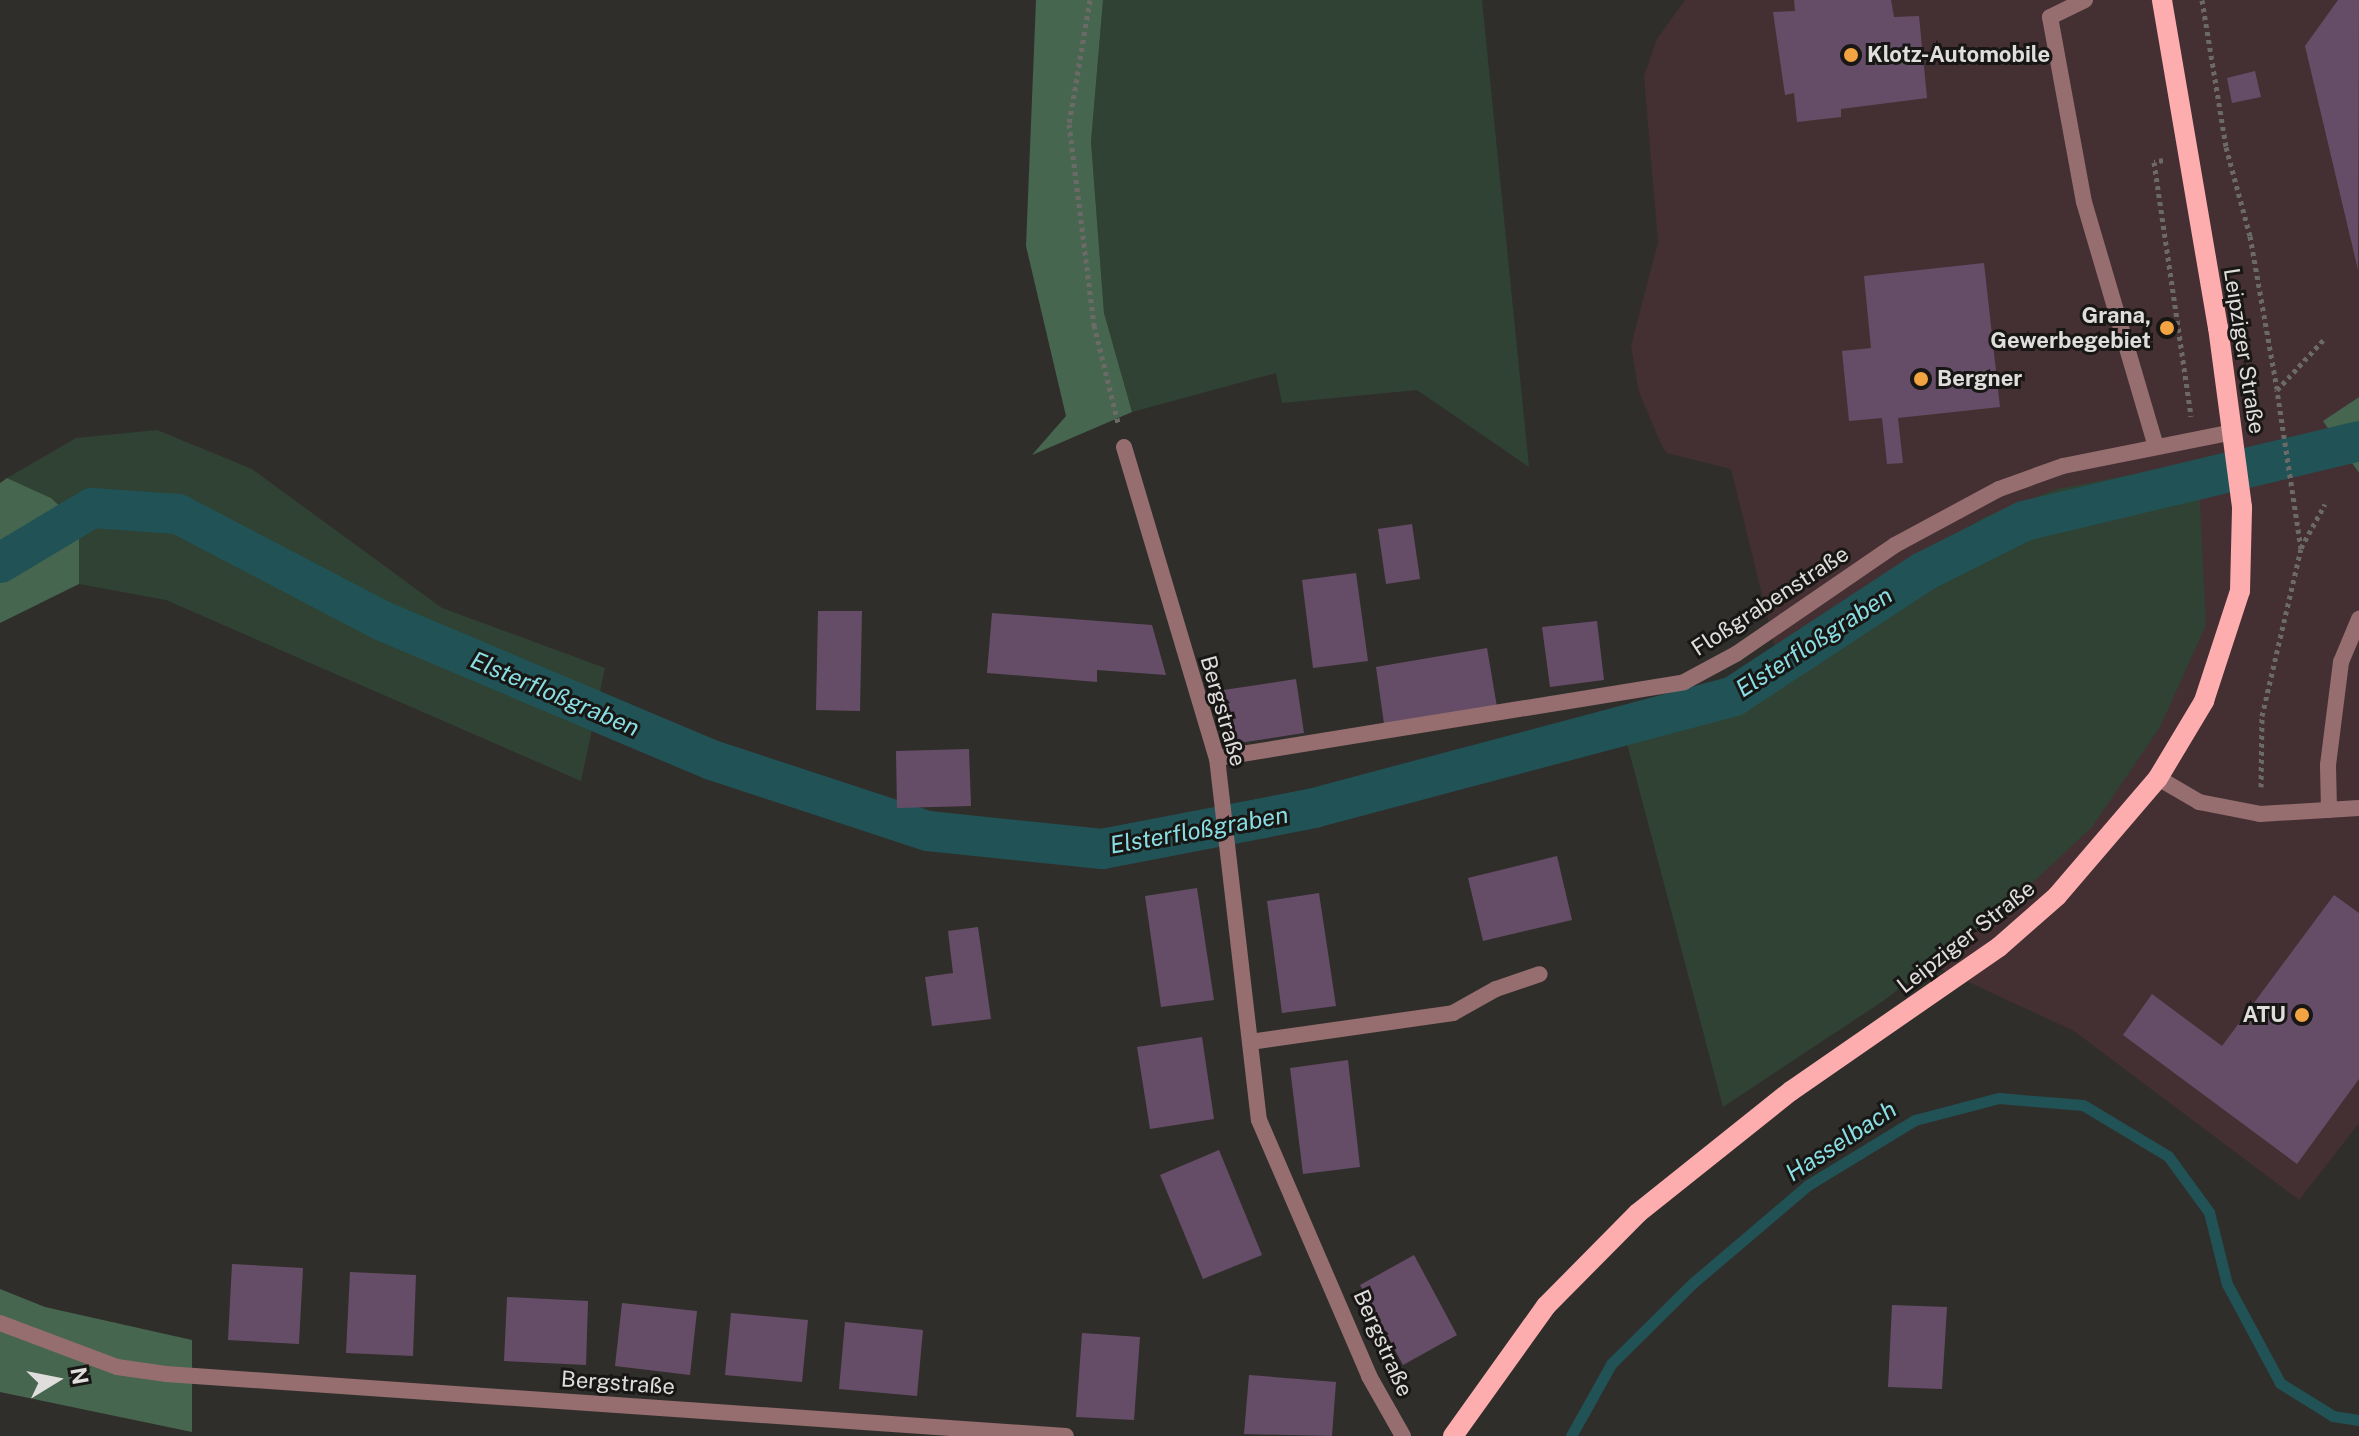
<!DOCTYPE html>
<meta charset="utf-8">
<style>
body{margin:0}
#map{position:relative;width:2359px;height:1436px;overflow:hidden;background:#302e2b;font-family:"Public Sans",sans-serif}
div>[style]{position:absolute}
.commercial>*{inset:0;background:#443033}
.green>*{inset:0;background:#2f4234}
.forest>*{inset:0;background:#46664f}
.stream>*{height:11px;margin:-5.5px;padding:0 5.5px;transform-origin:5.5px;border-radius:5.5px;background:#215356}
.canal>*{height:40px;margin:-20px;padding:0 20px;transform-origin:20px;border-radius:20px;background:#215356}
.building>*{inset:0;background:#664d67}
.path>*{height:5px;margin-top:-2.5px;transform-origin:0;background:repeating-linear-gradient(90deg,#6c6a67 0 4px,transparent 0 8px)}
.lane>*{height:16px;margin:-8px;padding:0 8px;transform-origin:8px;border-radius:8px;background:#966e6f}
.street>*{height:16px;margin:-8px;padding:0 8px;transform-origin:8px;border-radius:8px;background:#966e6f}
.primary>*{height:20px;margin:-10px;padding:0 10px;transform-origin:10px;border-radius:10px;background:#feadaf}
.dots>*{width:22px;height:22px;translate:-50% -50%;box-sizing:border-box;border:4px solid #181715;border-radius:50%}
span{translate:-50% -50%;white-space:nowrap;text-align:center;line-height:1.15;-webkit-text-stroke:6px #181715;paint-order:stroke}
.poi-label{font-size:22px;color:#e0dedc;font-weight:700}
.left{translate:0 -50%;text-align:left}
.right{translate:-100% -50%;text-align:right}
.street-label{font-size:22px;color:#e0dedc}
.water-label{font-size:24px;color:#89dee3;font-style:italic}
.north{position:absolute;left:16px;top:1340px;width:80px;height:80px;-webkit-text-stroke:6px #181715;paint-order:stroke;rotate:80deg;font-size:22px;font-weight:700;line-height:32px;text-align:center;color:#e0dedc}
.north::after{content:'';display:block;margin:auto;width:28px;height:36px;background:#e0dedc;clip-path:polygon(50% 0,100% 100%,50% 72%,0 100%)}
</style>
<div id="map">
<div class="commercial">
<i style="clip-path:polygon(1685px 0,2359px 0,2359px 397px,2324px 421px,2359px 473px,2359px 1123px,2299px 1200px,2074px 1031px,1930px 964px,2010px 904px,2091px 827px,1983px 518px,1777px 655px,1731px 469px,1667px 453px,1662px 446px,1639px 392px,1631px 346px,1658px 242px,1644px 76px,1657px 39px)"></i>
</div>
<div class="green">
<i style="clip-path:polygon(1103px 0,1482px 0,1529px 467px,1417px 390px,1282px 403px,1276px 373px,1132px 412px,1104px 313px,1091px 142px)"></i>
<i style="clip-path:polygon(157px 430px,252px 469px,442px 608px,605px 668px,581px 781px,166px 600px,79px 584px,79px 524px,51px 498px,7px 478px,76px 438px)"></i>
<i style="clip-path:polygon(2198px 462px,2206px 625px,2160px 727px,2092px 827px,2010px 904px,1883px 1001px,1723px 1107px,1620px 717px,1717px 691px,1983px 518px,2057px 489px)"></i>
</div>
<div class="forest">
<i style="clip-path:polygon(1036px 0,1103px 0,1091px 142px,1104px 313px,1132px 412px,1032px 455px,1066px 416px,1026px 246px)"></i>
<i style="clip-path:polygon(2359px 397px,2359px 473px,2323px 421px)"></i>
<i style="clip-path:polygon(7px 478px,51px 498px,79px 524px,79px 584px,0 623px,0 483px)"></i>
<i style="clip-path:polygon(0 1289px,45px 1307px,192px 1340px,192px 1432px,0 1392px)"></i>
</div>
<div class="stream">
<i style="left:1571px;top:1436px;width:82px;rotate:-60.9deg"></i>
<i style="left:1611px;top:1364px;width:117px;rotate:-44.7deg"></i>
<i style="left:1694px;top:1282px;width:150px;rotate:-40.4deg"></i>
<i style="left:1808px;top:1185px;width:125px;rotate:-31.3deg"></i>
<i style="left:1915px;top:1120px;width:87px;rotate:-14.7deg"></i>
<i style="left:1999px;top:1098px;width:84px;rotate:4.8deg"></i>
<i style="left:2083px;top:1105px;width:99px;rotate:31deg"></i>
<i style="left:2168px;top:1156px;width:69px;rotate:53.8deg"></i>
<i style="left:2209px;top:1212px;width:74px;rotate:76deg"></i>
<i style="left:2227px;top:1284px;width:112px;rotate:61.8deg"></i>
<i style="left:2280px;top:1383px;width:62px;rotate:31.9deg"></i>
<i style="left:2333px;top:1416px;width:26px;rotate:9deg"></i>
</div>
<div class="canal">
<i style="left:0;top:563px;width:107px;rotate:-30.9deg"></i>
<i style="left:92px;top:508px;width:86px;rotate:4deg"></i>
<i style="left:178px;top:514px;width:233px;rotate:27.6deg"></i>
<i style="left:385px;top:622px;width:355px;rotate:22.9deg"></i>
<i style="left:712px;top:760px;width:227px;rotate:18.2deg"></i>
<i style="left:928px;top:831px;width:175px;rotate:5.9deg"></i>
<i style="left:1102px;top:849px;width:216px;rotate:-10.9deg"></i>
<i style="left:1314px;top:808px;width:435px;rotate:-14.9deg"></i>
<i style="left:1734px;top:696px;width:226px;rotate:-33.3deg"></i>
<i style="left:1923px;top:572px;width:113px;rotate:-26.8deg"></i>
<i style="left:2024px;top:521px;width:344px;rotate:-13.4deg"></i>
</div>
<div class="building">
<i style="clip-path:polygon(1794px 0,1891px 0,1894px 17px,1919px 16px,1927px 98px,1841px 109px,1841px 117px,1797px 122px,1794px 93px,1785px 95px,1773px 12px,1795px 11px)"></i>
<i style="clip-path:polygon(2338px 0,2359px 0,2358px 270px,2305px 46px)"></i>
<i style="clip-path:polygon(2255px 71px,2261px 97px,2232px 103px,2227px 78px)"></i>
<i style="clip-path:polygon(1984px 263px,2000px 407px,1898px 418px,1903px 463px,1887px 464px,1882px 418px,1849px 421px,1842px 351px,1871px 348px,1864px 276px)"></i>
<i style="clip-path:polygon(1412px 524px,1420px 579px,1386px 584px,1378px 529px)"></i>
<i style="clip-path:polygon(1356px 573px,1368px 661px,1313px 668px,1302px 580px)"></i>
<i style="clip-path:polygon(818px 611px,862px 611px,860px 711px,816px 710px)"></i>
<i style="clip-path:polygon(992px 613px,1152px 625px,1166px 675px,1097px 670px,1097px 682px,987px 673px)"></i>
<i style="clip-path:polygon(1597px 621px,1604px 680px,1550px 687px,1542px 627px)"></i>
<i style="clip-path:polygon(1487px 648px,1497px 707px,1384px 724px,1376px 667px)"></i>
<i style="clip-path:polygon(1296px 679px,1304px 733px,1226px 745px,1217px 691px)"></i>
<i style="clip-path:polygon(969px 749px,971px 806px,897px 808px,896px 751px)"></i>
<i style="clip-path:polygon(1557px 856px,1572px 920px,1483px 941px,1468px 878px)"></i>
<i style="clip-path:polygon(1197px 888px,1214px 1000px,1161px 1007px,1145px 896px)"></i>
<i style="clip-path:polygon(1319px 893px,1336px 1006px,1282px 1013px,1267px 901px)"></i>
<i style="clip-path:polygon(2334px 895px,2359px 913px,2359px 1079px,2297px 1164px,2123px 1035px,2152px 994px,2222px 1046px)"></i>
<i style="clip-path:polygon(978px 927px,991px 1019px,932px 1026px,925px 977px,953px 973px,948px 931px)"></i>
<i style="clip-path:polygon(1202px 1037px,1214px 1119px,1150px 1129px,1137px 1047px)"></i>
<i style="clip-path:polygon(1348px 1060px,1360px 1167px,1303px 1174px,1290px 1068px)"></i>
<i style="clip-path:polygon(1219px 1150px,1262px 1255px,1203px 1279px,1160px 1175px)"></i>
<i style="clip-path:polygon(1414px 1255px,1457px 1335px,1403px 1365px,1360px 1285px)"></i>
<i style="clip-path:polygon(232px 1264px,303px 1268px,299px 1344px,228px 1340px)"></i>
<i style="clip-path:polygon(350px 1272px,416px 1275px,413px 1356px,346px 1353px)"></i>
<i style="clip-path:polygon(507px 1297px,588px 1301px,586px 1365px,504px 1361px)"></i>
<i style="clip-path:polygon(622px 1303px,697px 1311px,690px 1375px,615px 1366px)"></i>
<i style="clip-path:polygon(1892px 1305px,1947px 1307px,1942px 1389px,1888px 1387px)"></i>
<i style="clip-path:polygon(731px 1313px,808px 1320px,802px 1382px,725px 1375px)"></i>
<i style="clip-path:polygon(845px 1322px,923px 1330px,917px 1396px,839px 1389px)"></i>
<i style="clip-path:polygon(1082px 1333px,1140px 1337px,1134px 1420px,1076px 1417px)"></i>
<i style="clip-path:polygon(1249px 1375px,1336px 1382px,1332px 1436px,1244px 1434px)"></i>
</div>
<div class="path">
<i style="left:1090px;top:0;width:126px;rotate:99.6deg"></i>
<i style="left:1069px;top:124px;width:203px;rotate:82.9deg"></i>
<i style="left:1094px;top:325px;width:101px;rotate:76.2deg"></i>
<i style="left:2202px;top:0;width:149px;rotate:80.7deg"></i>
<i style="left:2226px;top:147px;width:92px;rotate:74.9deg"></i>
<i style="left:2250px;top:236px;width:155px;rotate:80deg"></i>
<i style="left:2163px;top:160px;width:9px;rotate:167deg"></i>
<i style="left:2154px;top:162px;width:257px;rotate:81.7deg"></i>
<i style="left:2301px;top:548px;width:50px;rotate:-61.4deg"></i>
<i style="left:2261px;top:787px;width:71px;rotate:-89.2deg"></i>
<i style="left:2262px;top:716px;width:171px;rotate:-76.9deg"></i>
<i style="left:2301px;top:549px;width:161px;rotate:-98.6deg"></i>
<i style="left:2277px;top:390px;width:72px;rotate:-47.2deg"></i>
</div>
<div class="lane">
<i style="left:2085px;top:0;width:39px;rotate:154deg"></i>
<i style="left:2050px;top:17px;width:188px;rotate:79.6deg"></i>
<i style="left:2084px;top:202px;width:255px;rotate:73.6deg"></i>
<i style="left:2329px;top:810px;width:45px;rotate:-91.3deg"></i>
<i style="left:2328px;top:765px;width:104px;rotate:-82.8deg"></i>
<i style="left:2341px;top:662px;width:47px;rotate:-67.3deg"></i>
<i style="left:0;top:1323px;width:125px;rotate:20.6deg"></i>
<i style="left:117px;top:1367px;width:49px;rotate:8.1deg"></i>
</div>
<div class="street">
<i style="left:1124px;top:447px;width:325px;rotate:73.4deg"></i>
<i style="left:1217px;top:758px;width:364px;rotate:83.4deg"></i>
<i style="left:1259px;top:1120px;width:279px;rotate:66.7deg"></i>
<i style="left:1369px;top:1376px;width:69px;rotate:60.5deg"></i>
<i style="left:1217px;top:758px;width:473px;rotate:-9.2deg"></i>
<i style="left:1684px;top:682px;width:59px;rotate:-28.3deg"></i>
<i style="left:1736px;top:654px;width:193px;rotate:-34.4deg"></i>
<i style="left:1895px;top:545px;width:118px;rotate:-28.3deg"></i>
<i style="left:1999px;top:489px;width:68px;rotate:-19.8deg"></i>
<i style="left:2063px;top:466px;width:173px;rotate:-11.3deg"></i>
<i style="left:2158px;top:778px;width:48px;rotate:30.3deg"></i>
<i style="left:2199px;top:802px;width:62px;rotate:11.1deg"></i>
<i style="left:2260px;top:814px;width:99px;rotate:-3.5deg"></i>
<i style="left:1250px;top:1042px;width:205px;rotate:-8.1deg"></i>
<i style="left:1453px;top:1013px;width:49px;rotate:-29.2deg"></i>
<i style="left:1496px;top:989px;width:46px;rotate:-18.8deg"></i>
<i style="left:166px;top:1374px;width:902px;rotate:3.94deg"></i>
</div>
<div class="primary">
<i style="left:1453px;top:1436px;width:160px;rotate:-54.4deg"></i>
<i style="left:1546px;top:1306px;width:131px;rotate:-45.3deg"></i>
<i style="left:1638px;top:1213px;width:196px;rotate:-38.6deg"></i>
<i style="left:1791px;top:1091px;width:253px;rotate:-34.7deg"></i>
<i style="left:1999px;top:947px;width:77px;rotate:-41.3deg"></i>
<i style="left:2057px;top:896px;width:155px;rotate:-49.4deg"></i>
<i style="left:2158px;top:778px;width:90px;rotate:-59.1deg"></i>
<i style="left:2204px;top:701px;width:116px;rotate:-71.9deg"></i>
<i style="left:2240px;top:591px;width:84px;rotate:-88.6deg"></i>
<i style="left:2242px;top:507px;width:181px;rotate:-97.6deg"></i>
<i style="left:2218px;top:328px;width:333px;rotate:-99.7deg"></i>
</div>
<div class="dots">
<i style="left:1851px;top:55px;background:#f3a442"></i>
<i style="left:2167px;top:328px;background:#f3a442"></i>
<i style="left:1921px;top:379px;background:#f3a442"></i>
<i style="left:2302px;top:1015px;background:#f3a442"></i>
</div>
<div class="poi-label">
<span class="left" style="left:1867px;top:55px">Klotz-Automobile</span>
<span class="right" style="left:2151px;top:328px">Grana,<br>Gewerbegebiet</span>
<span class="left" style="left:1937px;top:379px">Bergner</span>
<span class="right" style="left:2286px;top:1015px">ATU</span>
</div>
<div class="street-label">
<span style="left:2244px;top:351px;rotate:81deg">Leipziger Straße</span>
<span style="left:1770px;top:601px;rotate:-33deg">Floßgrabenstraße</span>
<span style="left:1223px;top:711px;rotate:74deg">Bergstraße</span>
<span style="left:1966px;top:937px;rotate:-38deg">Leipziger Straße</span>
<span style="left:1383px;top:1343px;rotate:66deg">Bergstraße</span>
<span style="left:618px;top:1383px;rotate:4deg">Bergstraße</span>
</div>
<div class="water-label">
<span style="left:1814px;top:642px;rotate:-33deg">Elsterfloßgraben</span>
<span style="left:555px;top:694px;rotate:23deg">Elsterfloßgraben</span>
<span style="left:1199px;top:830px;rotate:-10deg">Elsterfloßgraben</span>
<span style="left:1841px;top:1141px;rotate:-33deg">Hasselbach</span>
</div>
<div class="north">N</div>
</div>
